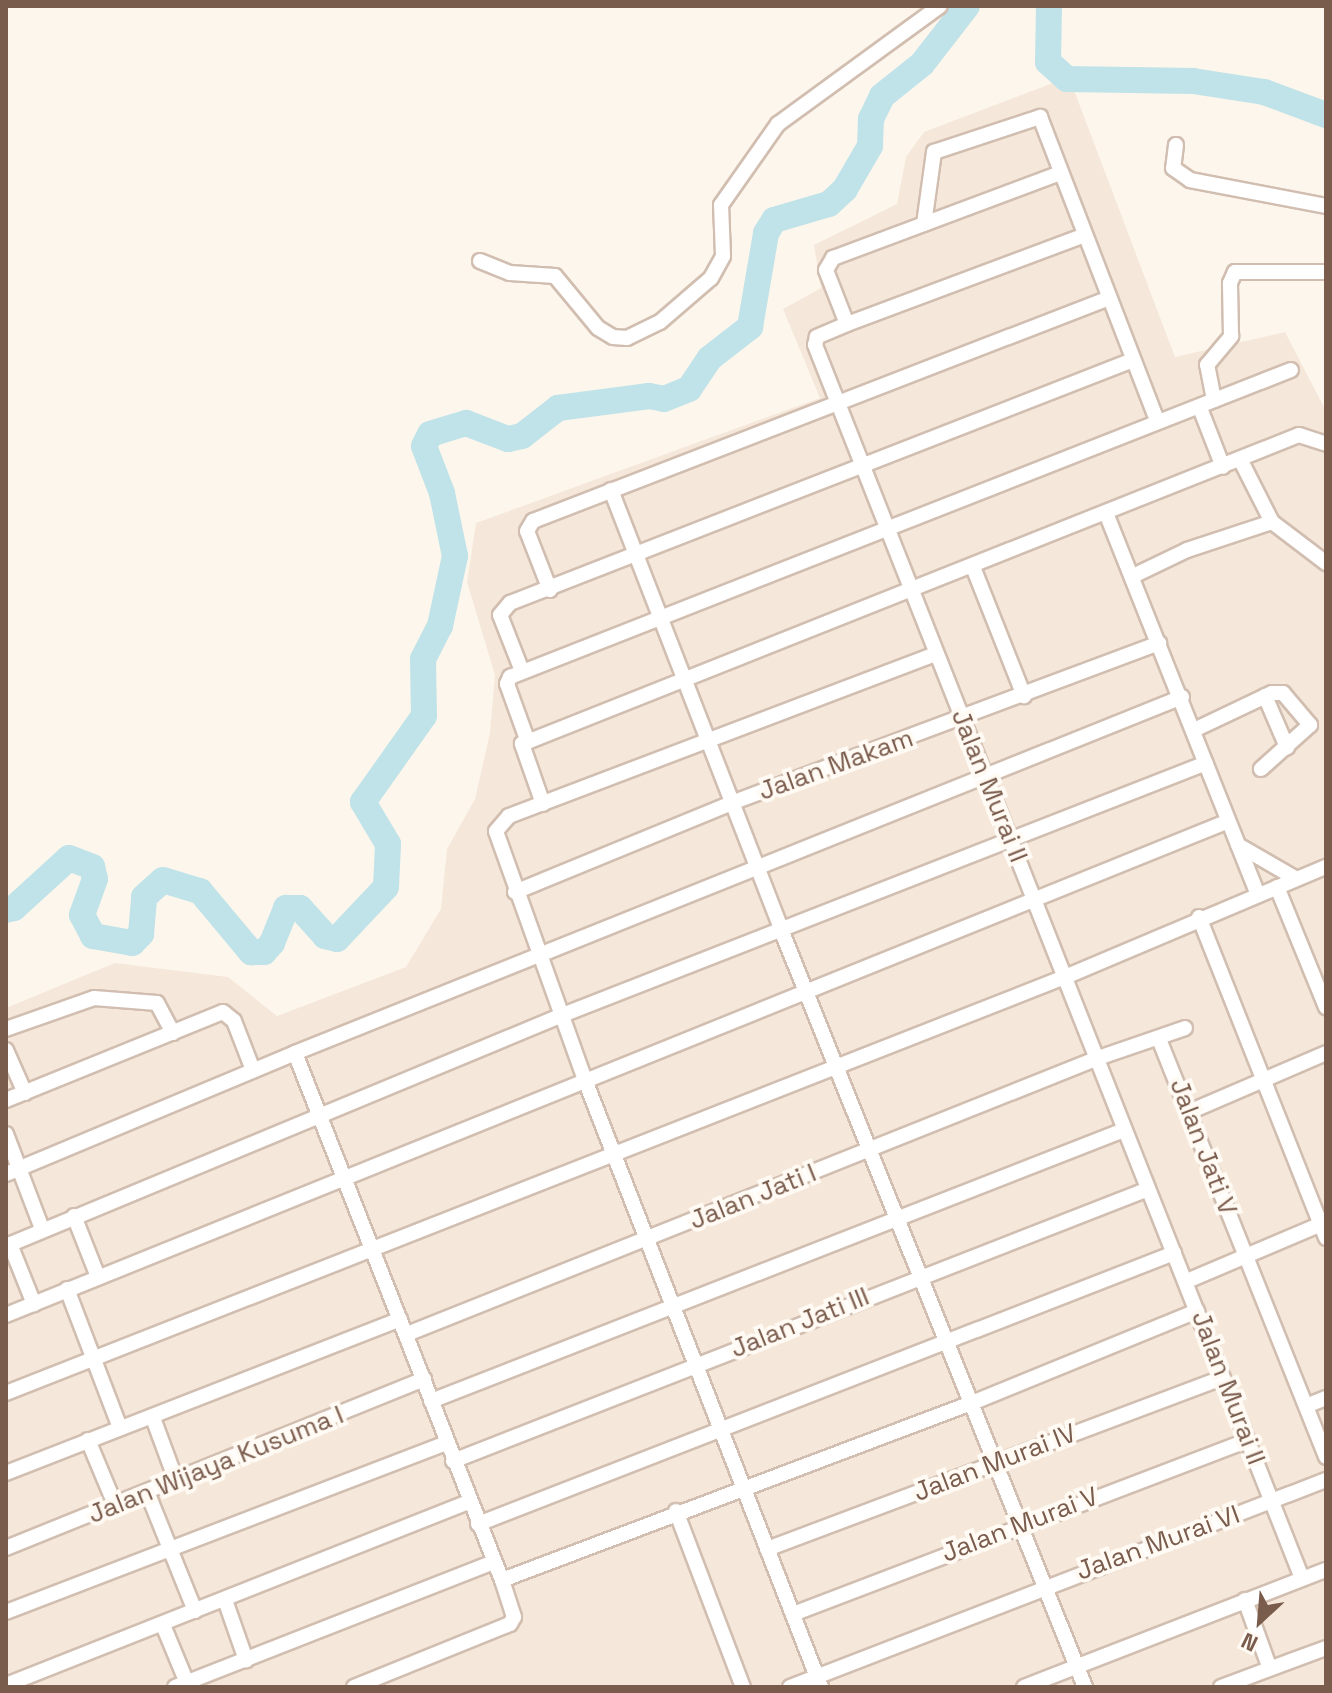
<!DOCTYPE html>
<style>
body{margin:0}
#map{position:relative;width:1332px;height:1693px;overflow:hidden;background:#fdf6ec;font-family:"Space Grotesk",sans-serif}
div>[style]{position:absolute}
.residential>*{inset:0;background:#f5e8da}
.river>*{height:26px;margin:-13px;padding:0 13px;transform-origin:13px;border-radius:13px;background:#bfe3e8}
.roads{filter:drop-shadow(2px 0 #d1beb0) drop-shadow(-2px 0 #d1beb0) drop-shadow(0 2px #d1beb0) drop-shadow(0 -2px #d1beb0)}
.street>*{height:14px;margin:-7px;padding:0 7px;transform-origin:7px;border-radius:7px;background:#fff}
span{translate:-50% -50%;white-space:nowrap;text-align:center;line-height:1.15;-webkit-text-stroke:8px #fffaf3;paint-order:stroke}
.street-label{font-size:26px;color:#7a5c4d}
.frame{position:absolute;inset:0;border:8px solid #7a5c4d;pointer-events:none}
.north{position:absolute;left:1220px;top:1581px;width:80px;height:80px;-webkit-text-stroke:6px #fffaf3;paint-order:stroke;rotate:206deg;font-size:22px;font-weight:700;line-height:32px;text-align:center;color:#7a5c4d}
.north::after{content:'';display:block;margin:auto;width:28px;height:36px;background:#7a5c4d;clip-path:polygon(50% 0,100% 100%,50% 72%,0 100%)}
</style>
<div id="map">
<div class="residential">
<i style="clip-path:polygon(1069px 77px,1175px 357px,1285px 332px,1326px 411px,1326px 1687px,6px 1687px,6px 1008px,115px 963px,228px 977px,277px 1016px,406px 967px,441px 909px,447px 849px,475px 799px,490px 733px,495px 675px,467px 582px,476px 523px,820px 398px,783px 309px,821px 288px,814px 245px,897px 204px,906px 157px,924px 132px)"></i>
</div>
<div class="river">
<i style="left:1049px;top:6px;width:56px;rotate:91deg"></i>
<i style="left:1048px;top:62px;width:25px;rotate:42deg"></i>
<i style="left:1067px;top:79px;width:126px;rotate:0.9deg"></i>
<i style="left:1193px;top:81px;width:72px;rotate:8.8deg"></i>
<i style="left:1264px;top:92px;width:66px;rotate:20.4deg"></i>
<i style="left:6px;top:910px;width:8px;rotate:-14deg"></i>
<i style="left:14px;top:908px;width:74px;rotate:-42.3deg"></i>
<i style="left:69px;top:858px;width:25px;rotate:21deg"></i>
<i style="left:92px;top:867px;width:12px;rotate:76deg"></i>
<i style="left:95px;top:879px;width:38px;rotate:110deg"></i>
<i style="left:82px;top:915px;width:24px;rotate:62deg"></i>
<i style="left:93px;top:936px;width:40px;rotate:10deg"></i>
<i style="left:132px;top:943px;width:13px;rotate:-45deg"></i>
<i style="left:141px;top:934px;width:37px;rotate:-85deg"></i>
<i style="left:144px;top:897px;width:25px;rotate:-42deg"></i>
<i style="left:163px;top:880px;width:39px;rotate:17deg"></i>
<i style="left:200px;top:891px;width:80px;rotate:50.1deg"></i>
<i style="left:251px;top:952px;width:13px"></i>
<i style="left:264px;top:952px;width:12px;rotate:-48deg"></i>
<i style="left:272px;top:943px;width:38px;rotate:-68deg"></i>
<i style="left:286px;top:908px;width:14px"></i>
<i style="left:300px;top:908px;width:38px;rotate:48deg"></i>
<i style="left:325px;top:936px;width:12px;rotate:14deg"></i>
<i style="left:337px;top:939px;width:71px;rotate:-46.7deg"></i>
<i style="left:386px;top:887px;width:43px;rotate:-87.3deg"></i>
<i style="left:388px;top:844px;width:49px;rotate:-120.8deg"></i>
<i style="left:363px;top:802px;width:105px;rotate:-54.7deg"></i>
<i style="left:424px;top:716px;width:57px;rotate:-91deg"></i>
<i style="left:423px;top:659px;width:37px;rotate:-63deg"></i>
<i style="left:440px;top:626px;width:72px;rotate:-77.9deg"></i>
<i style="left:455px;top:556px;width:64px;rotate:-101.7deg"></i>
<i style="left:442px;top:493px;width:50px;rotate:-111deg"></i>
<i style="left:424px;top:446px;width:13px;rotate:-63deg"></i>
<i style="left:430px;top:434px;width:38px;rotate:-17deg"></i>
<i style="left:466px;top:423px;width:45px;rotate:20.9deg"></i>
<i style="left:508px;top:439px;width:14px;rotate:-12deg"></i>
<i style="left:522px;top:436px;width:46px;rotate:-37.9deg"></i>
<i style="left:558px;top:408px;width:92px;rotate:-7.5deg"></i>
<i style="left:649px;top:396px;width:15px;rotate:11deg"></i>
<i style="left:664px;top:399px;width:27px;rotate:-22deg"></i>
<i style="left:689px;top:389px;width:37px;rotate:-56deg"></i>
<i style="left:710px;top:358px;width:51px;rotate:-37.8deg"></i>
<i style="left:750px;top:327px;width:95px;rotate:-80.3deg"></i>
<i style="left:766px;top:233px;width:15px;rotate:-58deg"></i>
<i style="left:774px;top:220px;width:57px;rotate:-16.2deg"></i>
<i style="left:829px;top:204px;width:22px;rotate:-43deg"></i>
<i style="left:845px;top:189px;width:50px;rotate:-59.8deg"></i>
<i style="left:870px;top:146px;width:27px;rotate:-88deg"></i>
<i style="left:871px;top:119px;width:25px;rotate:-64deg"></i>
<i style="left:882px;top:96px;width:51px;rotate:-38.7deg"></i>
<i style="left:922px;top:64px;width:73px;rotate:-52.2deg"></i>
</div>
<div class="roads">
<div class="street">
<i style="left:1176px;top:145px;width:23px;rotate:97deg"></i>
<i style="left:1173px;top:168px;width:21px;rotate:35deg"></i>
<i style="left:1190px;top:180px;width:138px;rotate:10.8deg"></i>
<i style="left:924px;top:224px;width:73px;rotate:-82.1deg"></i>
<i style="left:934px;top:152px;width:112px;rotate:-18.3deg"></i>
<i style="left:1040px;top:117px;width:326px;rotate:68.9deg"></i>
<i style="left:1085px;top:235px;width:254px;rotate:159.5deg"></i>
<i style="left:847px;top:324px;width:33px;rotate:157deg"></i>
<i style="left:817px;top:337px;width:8px;rotate:104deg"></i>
<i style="left:815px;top:345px;width:1326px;rotate:68.45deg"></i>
<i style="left:480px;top:261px;width:32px;rotate:22deg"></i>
<i style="left:510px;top:273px;width:45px;rotate:3.8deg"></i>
<i style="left:555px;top:276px;width:67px;rotate:50.4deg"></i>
<i style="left:598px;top:328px;width:17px;rotate:31deg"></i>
<i style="left:613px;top:337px;width:14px;rotate:4deg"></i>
<i style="left:627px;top:338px;width:37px;rotate:-26deg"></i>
<i style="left:660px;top:322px;width:67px;rotate:-40.8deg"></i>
<i style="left:711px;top:278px;width:25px;rotate:-61deg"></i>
<i style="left:723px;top:256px;width:51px;rotate:-92.2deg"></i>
<i style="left:721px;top:205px;width:99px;rotate:-54.9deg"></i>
<i style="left:778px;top:124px;width:200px;rotate:-36.1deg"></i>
<i style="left:847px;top:324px;width:58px;rotate:-111.3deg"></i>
<i style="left:826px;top:270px;width:14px;rotate:-60deg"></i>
<i style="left:833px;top:258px;width:240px;rotate:-20.5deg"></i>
<i style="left:1214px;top:400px;width:36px;rotate:-101deg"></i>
<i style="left:1207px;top:365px;width:38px;rotate:-50deg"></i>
<i style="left:1231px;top:336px;width:53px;rotate:-91.1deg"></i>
<i style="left:1230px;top:283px;width:12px;rotate:-66deg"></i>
<i style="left:1235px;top:272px;width:91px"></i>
<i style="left:1200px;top:408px;width:63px;rotate:68.7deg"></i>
<i style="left:1241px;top:461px;width:68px;rotate:63.1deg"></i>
<i style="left:1272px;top:522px;width:68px;rotate:37.2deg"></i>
<i style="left:611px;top:490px;width:474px;rotate:68.8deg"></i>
<i style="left:782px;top:932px;width:814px;rotate:68.13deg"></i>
<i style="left:1106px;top:513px;width:410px;rotate:68.3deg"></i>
<i style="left:973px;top:567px;width:139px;rotate:68.4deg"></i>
<i style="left:1133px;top:576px;width:60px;rotate:-25.7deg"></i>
<i style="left:1187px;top:550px;width:89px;rotate:-18.2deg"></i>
<i style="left:550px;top:590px;width:63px;rotate:-111.3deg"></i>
<i style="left:527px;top:531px;width:12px;rotate:-59deg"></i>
<i style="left:533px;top:521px;width:618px;rotate:-21.16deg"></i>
<i style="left:522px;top:671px;width:60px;rotate:-111.4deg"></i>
<i style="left:500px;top:615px;width:16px;rotate:-50deg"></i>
<i style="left:510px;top:603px;width:669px;rotate:-21.31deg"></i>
<i style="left:1265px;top:696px;width:56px;rotate:66.7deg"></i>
<i style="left:1182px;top:697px;width:956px;rotate:158.13deg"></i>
<i style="left:295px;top:1053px;width:566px;rotate:68.56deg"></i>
<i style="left:502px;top:1580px;width:504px;rotate:-20.66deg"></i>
<i style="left:974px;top:1402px;width:241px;rotate:-22.2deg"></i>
<i style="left:1194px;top:730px;width:86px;rotate:-25.4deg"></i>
<i style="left:1272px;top:693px;width:11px"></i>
<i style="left:1283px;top:693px;width:42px;rotate:49.8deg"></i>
<i style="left:1310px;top:725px;width:66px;rotate:138.1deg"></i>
<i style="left:528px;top:742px;width:62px;rotate:-109.9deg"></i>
<i style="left:507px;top:684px;width:8px;rotate:-67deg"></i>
<i style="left:510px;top:677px;width:839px;rotate:-21.46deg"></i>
<i style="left:543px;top:804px;width:64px;rotate:-109.3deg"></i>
<i style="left:522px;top:744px;width:836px;rotate:-21.69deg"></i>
<i style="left:1299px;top:435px;width:28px;rotate:18deg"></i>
<i style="left:1238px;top:845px;width:66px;rotate:30.1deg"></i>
<i style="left:1277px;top:887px;width:130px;rotate:67.8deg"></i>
<i style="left:515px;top:892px;width:237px;rotate:-22.3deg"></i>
<i style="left:734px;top:802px;width:454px;rotate:-20.5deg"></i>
<i style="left:1199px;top:917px;width:345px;rotate:68.4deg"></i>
<i style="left:6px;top:1029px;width:93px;rotate:-19.4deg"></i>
<i style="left:94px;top:998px;width:63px;rotate:4.5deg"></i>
<i style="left:157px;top:1003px;width:34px;rotate:62deg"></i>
<i style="left:1159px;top:1039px;width:450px;rotate:68.2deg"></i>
<i style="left:6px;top:1050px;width:47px;rotate:66.2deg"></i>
<i style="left:6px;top:1100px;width:234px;rotate:-22.1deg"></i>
<i style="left:223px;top:1012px;width:14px;rotate:39deg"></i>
<i style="left:234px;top:1021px;width:53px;rotate:68.8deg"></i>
<i style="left:1189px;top:1112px;width:149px;rotate:-23.3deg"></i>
<i style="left:6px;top:1134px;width:102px;rotate:69.2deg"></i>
<i style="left:6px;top:1174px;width:313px;rotate:-22.7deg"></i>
<i style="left:74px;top:1216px;width:66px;rotate:68.5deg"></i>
<i style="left:10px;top:1244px;width:65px;rotate:68.2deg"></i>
<i style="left:6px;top:1246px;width:605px;rotate:-22.54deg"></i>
<i style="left:565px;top:1014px;width:688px;rotate:-21.38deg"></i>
<i style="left:1187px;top:1281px;width:151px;rotate:-23deg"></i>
<i style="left:67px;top:1289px;width:149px;rotate:69.1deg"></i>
<i style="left:6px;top:1315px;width:1316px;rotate:-22deg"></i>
<i style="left:407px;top:1334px;width:744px;rotate:-21.77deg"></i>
<i style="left:1098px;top:1058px;width:92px;rotate:-19deg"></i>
<i style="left:6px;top:1393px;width:1138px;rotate:-21.45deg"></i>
<i style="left:1065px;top:977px;width:283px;rotate:-22.9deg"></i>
<i style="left:431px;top:1401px;width:744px;rotate:-21.36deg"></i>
<i style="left:1306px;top:1406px;width:22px;rotate:-22deg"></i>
<i style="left:153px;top:1418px;width:69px;rotate:69.7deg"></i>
<i style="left:88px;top:1440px;width:73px;rotate:67.3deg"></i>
<i style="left:453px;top:1461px;width:746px;rotate:-21.37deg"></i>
<i style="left:6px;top:1473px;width:423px;rotate:-21.3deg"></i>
<i style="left:148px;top:1494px;width:126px;rotate:68.1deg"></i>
<i style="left:676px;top:1511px;width:188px;rotate:69.2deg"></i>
<i style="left:478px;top:1524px;width:747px;rotate:-21.27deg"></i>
<i style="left:6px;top:1548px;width:451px;rotate:-22deg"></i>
<i style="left:767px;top:1549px;width:487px;rotate:-20.6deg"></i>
<i style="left:225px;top:1600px;width:64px;rotate:70.7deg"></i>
<i style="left:1245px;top:1600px;width:73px;rotate:70.1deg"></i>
<i style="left:6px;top:1612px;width:471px;rotate:-21deg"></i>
<i style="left:793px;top:1614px;width:487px;rotate:-20.9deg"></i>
<i style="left:163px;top:1625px;width:63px;rotate:67.5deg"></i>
<i style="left:6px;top:1685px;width:498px;rotate:-21.6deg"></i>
<i style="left:175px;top:1687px;width:343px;rotate:-21.4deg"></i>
<i style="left:354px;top:1687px;width:168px;rotate:-22deg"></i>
<i style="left:510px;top:1624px;width:8px;rotate:-60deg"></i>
<i style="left:514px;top:1617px;width:39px;rotate:-108deg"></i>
<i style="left:790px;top:1687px;width:575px;rotate:-21.12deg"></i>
<i style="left:821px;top:1687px;width:651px;rotate:-111.25deg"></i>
<i style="left:585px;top:1080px;width:264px;rotate:-109.7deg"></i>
<i style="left:496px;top:831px;width:20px;rotate:-49deg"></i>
<i style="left:509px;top:816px;width:457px;rotate:-20.8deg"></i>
<i style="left:1024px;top:1687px;width:324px;rotate:-21.2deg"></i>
<i style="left:1221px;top:1687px;width:112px;rotate:-20.4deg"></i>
</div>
</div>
<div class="street-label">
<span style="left:836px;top:765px;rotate:-20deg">Jalan Makam</span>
<span style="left:989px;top:786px;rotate:68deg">Jalan Murai II</span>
<span style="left:1203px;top:1147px;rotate:69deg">Jalan Jati V</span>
<span style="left:753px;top:1197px;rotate:-22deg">Jalan Jati I</span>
<span style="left:800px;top:1323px;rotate:-22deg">Jalan Jati III</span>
<span style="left:1228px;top:1388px;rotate:69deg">Jalan Murai II</span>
<span style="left:995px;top:1463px;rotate:-21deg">Jalan Murai IV</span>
<span style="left:216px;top:1465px;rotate:-22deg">Jalan Wijaya Kusuma I</span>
<span style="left:1020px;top:1525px;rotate:-21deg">Jalan Murai V</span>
<span style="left:1158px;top:1543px;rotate:-20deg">Jalan Murai VI</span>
</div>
<div class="frame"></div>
<div class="north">N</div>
</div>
